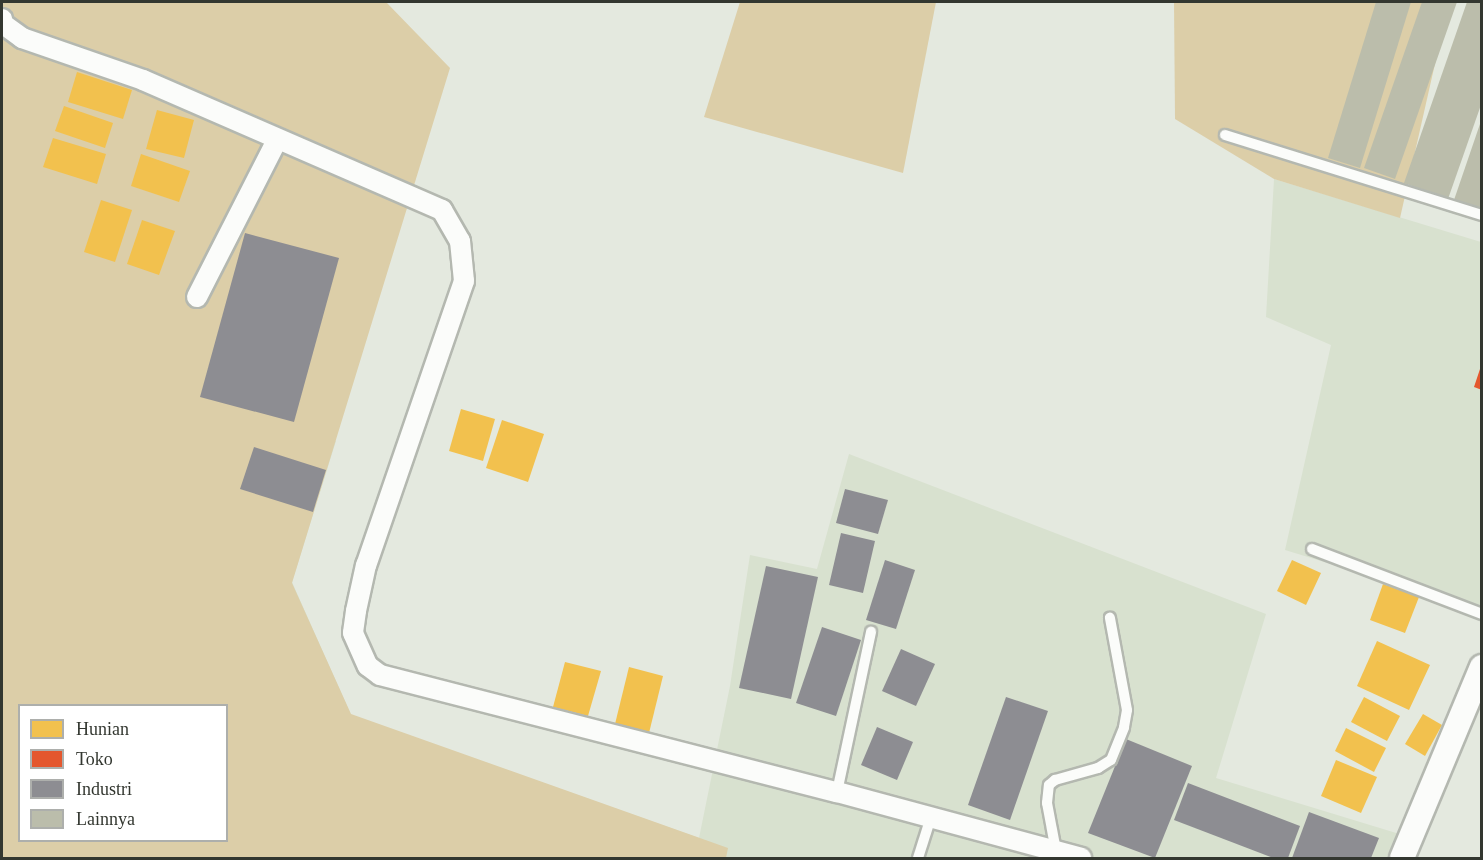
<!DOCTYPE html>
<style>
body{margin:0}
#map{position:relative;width:1483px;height:860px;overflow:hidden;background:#e4e9df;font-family:Georgia,serif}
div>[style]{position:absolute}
.built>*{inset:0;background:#d8e1cf}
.green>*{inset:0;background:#dccea8}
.homes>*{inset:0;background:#f2c14e}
.shops>*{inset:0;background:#e4572e}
.industry>*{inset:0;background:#8d8d92}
.building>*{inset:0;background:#bbbdab}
.roads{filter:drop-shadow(2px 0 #b4b8b0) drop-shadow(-2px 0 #b4b8b0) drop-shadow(0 2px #b4b8b0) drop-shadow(0 -2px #b4b8b0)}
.service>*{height:10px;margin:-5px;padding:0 5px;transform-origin:5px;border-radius:5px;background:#fbfcfa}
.minor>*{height:20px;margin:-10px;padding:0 10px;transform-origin:10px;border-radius:10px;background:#fbfcfa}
.tertiary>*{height:24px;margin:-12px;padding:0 12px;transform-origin:12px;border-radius:12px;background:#fbfcfa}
span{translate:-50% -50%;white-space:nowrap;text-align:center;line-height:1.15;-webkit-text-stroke:6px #fff;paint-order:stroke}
.frame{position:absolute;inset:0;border:3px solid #333730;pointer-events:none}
.legend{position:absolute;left:18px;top:704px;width:210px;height:138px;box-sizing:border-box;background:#fff;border:2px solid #adafac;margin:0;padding:8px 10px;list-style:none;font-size:18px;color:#333730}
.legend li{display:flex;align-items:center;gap:12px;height:30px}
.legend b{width:30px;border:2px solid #adafac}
</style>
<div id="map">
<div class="built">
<i style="clip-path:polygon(1274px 179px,1481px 242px,1481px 610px,1285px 550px,1331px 345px,1266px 317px)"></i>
<i style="clip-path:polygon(evenodd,2px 315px,336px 441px,292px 582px,351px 715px,699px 838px,730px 686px,750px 555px,817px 569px,849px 454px,1266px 614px,1216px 778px,1406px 836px,1393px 858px,2px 858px,2px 315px,20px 706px,226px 706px,226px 840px,20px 840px,20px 706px)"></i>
</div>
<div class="green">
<i style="clip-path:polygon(evenodd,2px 2px,386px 2px,450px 68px,292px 583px,351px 714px,728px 848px,726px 858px,2px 858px,2px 2px,20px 706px,226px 706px,226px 840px,20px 840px,20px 706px)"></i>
<i style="clip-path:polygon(740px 2px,936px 2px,903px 173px,704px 117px)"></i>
<i style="clip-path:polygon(1174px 2px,1449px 2px,1400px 218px,1274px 179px,1175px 119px)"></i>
</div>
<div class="homes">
<i style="clip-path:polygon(77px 72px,132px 90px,123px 119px,68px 102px)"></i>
<i style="clip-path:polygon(64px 106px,113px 123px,105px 148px,55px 131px)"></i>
<i style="clip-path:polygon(157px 110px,194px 120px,184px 158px,146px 149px)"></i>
<i style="clip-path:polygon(53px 138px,106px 154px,97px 184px,43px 167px)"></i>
<i style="clip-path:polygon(141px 154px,190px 171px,179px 202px,131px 186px)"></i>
<i style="clip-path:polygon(101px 200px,132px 210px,115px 262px,84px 252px)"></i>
<i style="clip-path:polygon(142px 220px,175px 231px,159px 275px,127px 264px)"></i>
<i style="clip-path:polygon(461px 409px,495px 419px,483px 461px,449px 451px)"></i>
<i style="clip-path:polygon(502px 420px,544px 434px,528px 482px,486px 468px)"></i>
<i style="clip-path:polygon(1292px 560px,1321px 573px,1306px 605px,1277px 591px)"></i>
<i style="clip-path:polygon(1383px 584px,1419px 597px,1405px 633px,1370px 620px)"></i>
<i style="clip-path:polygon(1377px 641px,1430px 665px,1409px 710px,1357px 686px)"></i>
<i style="clip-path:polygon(565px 662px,601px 671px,588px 716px,553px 707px)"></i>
<i style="clip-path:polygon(629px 667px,663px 676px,649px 733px,615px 724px)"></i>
<i style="clip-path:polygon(1364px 697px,1400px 716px,1387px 741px,1351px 722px)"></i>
<i style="clip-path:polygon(1423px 714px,1442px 725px,1425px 756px,1405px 744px)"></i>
<i style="clip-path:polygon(1346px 728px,1386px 748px,1374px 772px,1335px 751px)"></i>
<i style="clip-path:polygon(1336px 760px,1377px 777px,1361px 813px,1321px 796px)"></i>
</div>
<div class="shops">
<i style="clip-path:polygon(1481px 366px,1482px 366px,1482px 390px,1474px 387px)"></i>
</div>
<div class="industry">
<i style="clip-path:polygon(245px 233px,339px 258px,294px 422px,200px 397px)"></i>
<i style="clip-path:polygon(254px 447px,326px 470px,313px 512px,240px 489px)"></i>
<i style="clip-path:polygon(845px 489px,888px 500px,878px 534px,836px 523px)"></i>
<i style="clip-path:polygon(841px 533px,875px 541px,863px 593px,829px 585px)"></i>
<i style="clip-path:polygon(885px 560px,915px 570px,896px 629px,866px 620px)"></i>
<i style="clip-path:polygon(766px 566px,818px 577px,791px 699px,739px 688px)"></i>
<i style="clip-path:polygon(822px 627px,861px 640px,836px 716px,796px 703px)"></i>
<i style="clip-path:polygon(901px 649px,935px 664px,916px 706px,882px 691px)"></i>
<i style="clip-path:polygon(1006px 697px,1048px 711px,1010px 820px,968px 805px)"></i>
<i style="clip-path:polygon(877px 727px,913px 742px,897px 780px,861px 765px)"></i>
<i style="clip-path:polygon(1126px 739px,1192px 766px,1155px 858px,1088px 833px)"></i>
<i style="clip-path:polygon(1188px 783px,1300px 826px,1288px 858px,1273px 858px,1174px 820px)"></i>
<i style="clip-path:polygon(1309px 812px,1379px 838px,1371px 858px,1292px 858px)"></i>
</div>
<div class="building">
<i style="clip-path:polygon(1376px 2px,1411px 2px,1360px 168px,1328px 158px)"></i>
<i style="clip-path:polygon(1422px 2px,1457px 2px,1395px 179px,1364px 168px)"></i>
<i style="clip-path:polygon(1467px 2px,1482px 2px,1482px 102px,1448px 199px,1404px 183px)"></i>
<i style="clip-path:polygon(1481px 121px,1482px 121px,1482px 210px,1454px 200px)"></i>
</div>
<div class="roads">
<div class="service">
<i style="left:1225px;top:135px;width:269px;rotate:17.3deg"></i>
<i style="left:1312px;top:549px;width:182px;rotate:20.9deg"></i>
<i style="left:837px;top:792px;width:164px;rotate:-78deg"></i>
<i style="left:1056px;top:851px;width:49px;rotate:-100.6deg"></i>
<i style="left:1047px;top:803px;width:18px;rotate:-84deg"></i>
<i style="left:1049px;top:785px;width:8px;rotate:-40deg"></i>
<i style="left:1055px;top:780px;width:45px;rotate:-15.6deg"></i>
<i style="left:1098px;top:768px;width:15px;rotate:-32deg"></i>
<i style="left:1111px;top:760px;width:35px;rotate:-68deg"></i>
<i style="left:1124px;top:727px;width:17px;rotate:-80deg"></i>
<i style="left:1127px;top:710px;width:94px;rotate:-100.5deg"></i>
<i style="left:918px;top:858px;width:43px;rotate:-72.4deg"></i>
</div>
<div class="minor">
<i style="left:2px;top:19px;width:5px;rotate:79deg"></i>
<i style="left:3px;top:24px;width:24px;rotate:36deg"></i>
<i style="left:22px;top:38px;width:128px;rotate:19.1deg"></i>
<i style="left:143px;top:80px;width:326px;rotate:23.5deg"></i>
<i style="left:442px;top:210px;width:36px;rotate:60deg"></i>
<i style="left:460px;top:241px;width:40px;rotate:84.3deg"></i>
<i style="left:464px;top:281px;width:300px;rotate:109deg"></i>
<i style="left:366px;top:565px;width:47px;rotate:102.3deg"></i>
<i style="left:356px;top:611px;width:22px;rotate:98deg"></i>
<i style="left:353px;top:633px;width:36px;rotate:66deg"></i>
<i style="left:368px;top:666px;width:15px;rotate:37deg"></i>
<i style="left:380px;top:675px;width:472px;rotate:14.4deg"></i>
<i style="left:837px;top:792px;width:253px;rotate:15.1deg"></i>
<i style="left:197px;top:297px;width:176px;rotate:-63deg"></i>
</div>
<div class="tertiary">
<i style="left:1402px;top:858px;width:207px;rotate:-67.3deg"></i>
</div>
</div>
<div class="frame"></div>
<ul class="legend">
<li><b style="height:16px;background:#f2c14e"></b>Hunian</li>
<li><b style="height:16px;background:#e4572e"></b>Toko</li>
<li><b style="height:16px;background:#8d8d92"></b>Industri</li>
<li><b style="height:16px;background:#bbbdab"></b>Lainnya</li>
</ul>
</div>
